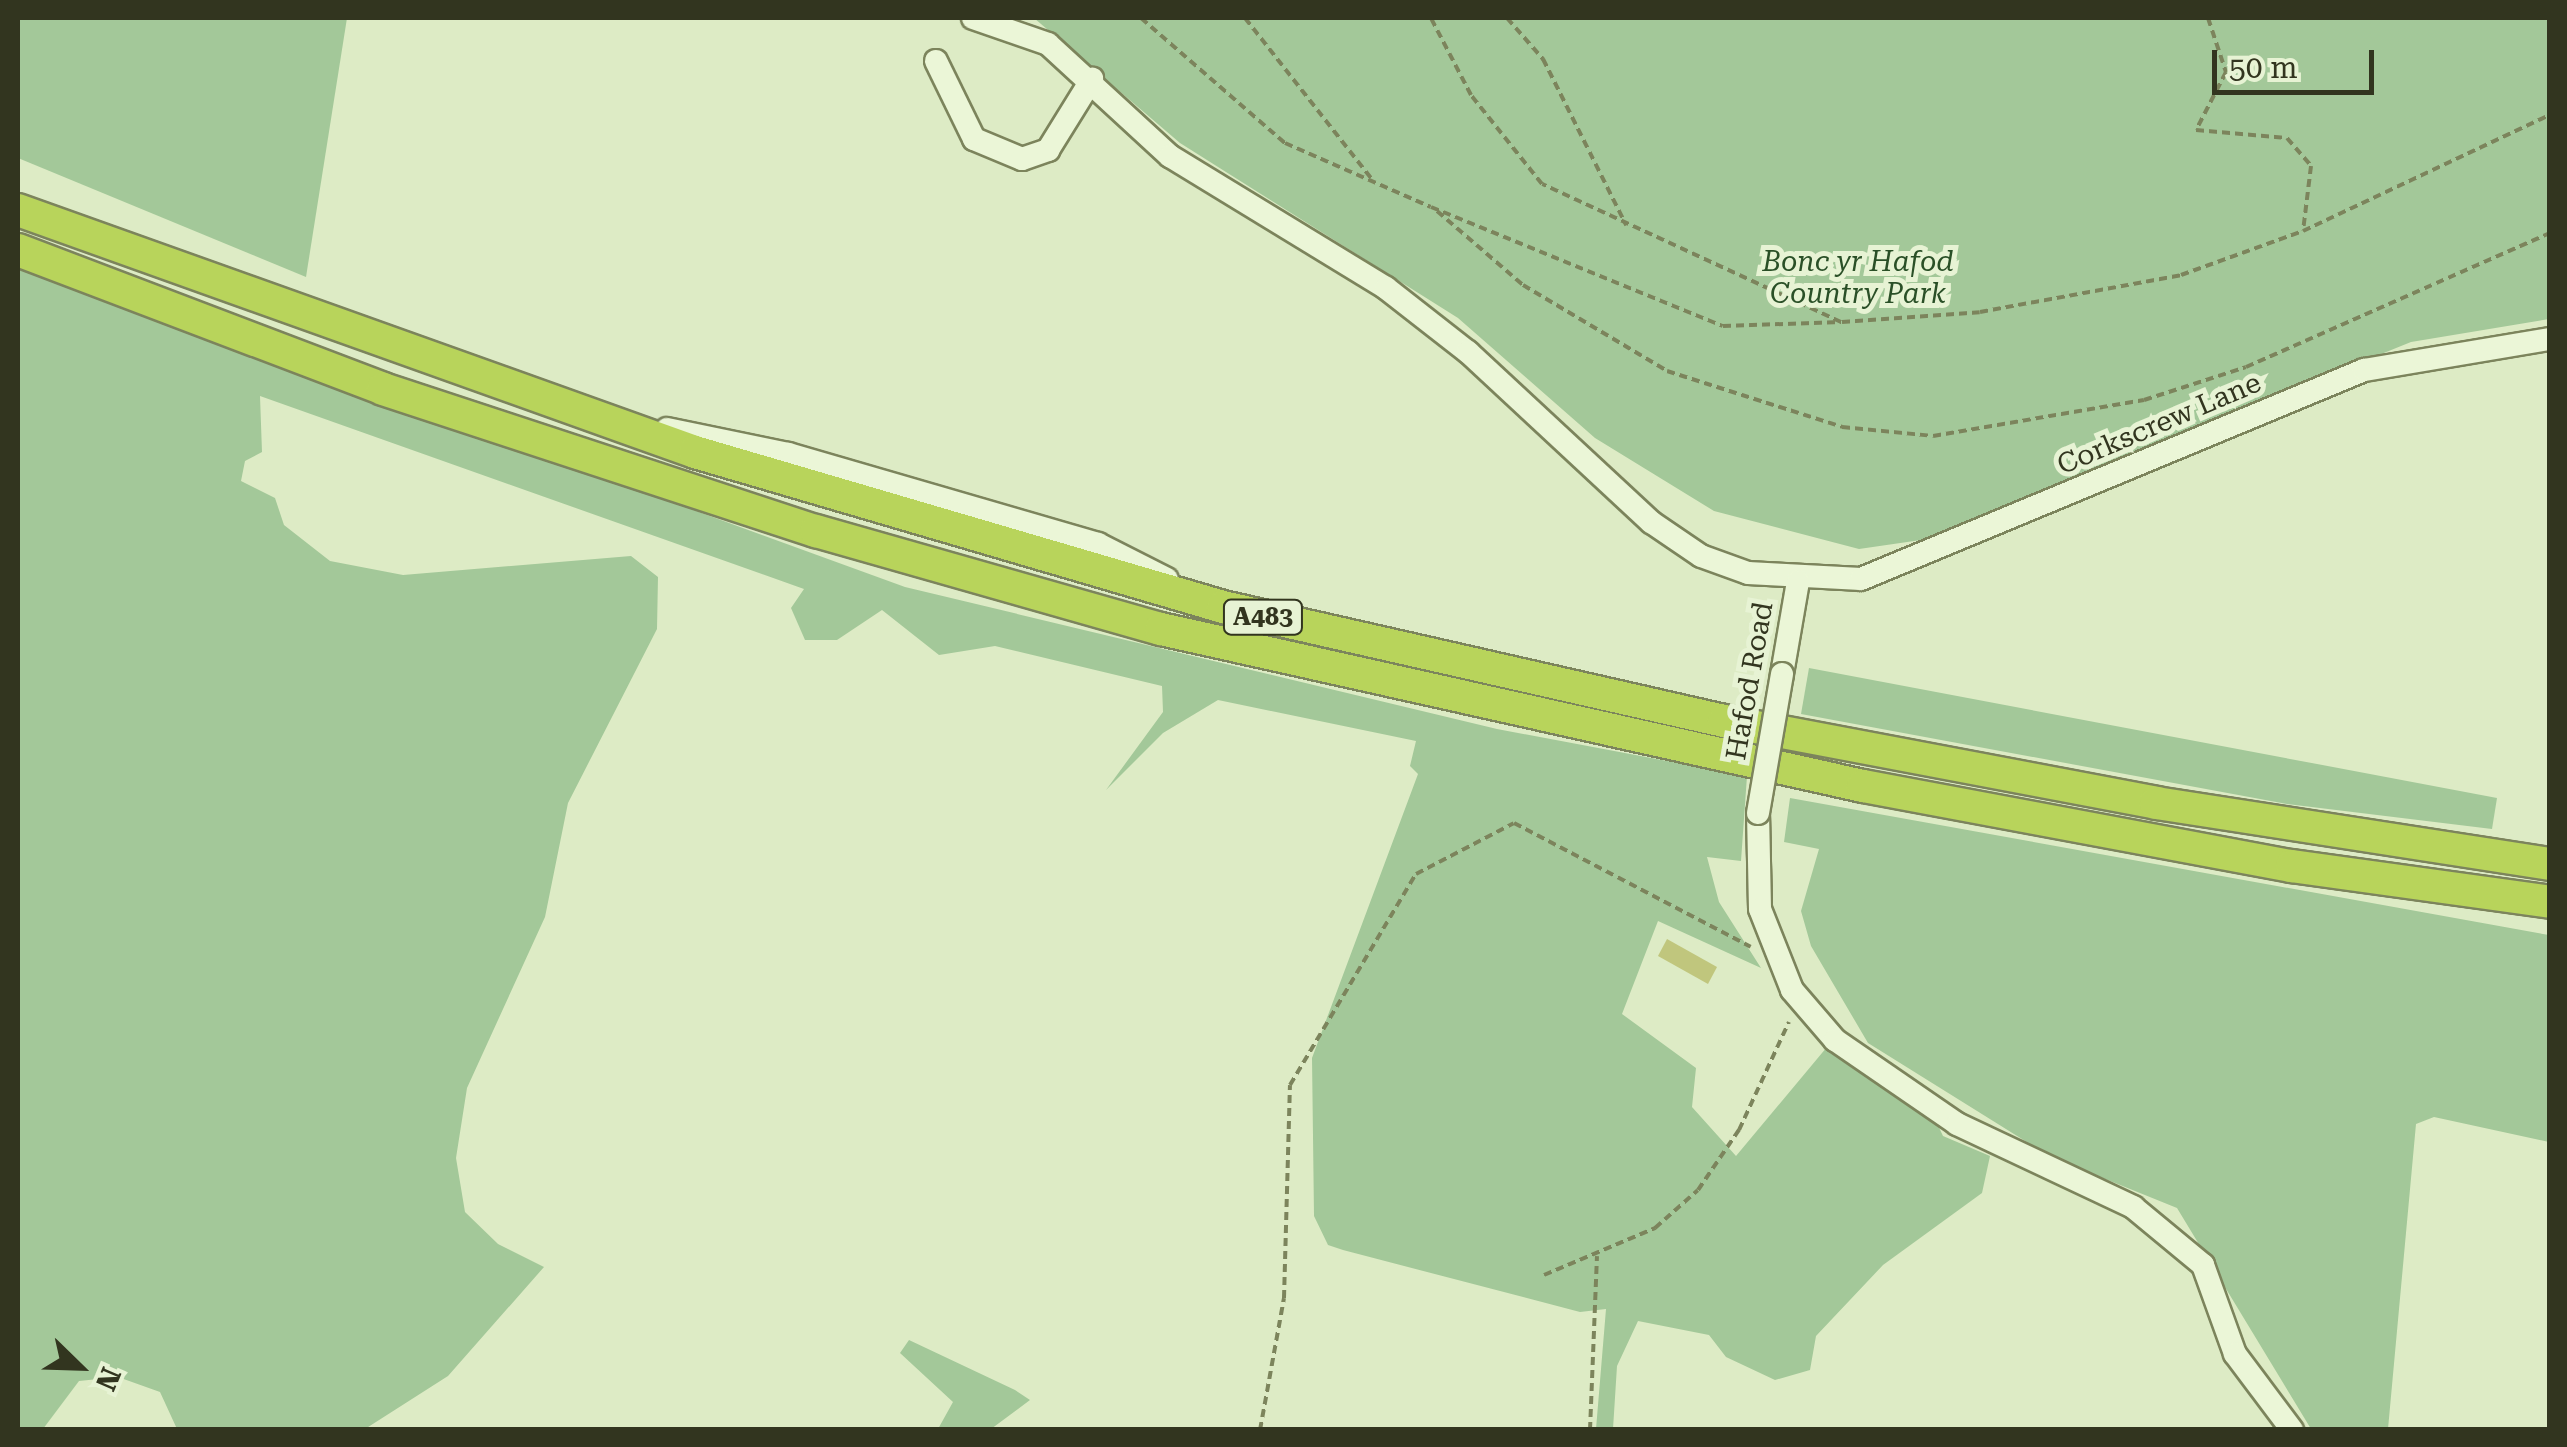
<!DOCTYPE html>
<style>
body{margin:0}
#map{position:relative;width:2567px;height:1447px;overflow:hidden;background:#ddebc5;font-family:"Roboto Serif",serif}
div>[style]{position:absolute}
.green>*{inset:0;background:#a3c899}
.building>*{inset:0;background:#c0c67d}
.path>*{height:4px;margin-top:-2px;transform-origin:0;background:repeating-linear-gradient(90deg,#7c845c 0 8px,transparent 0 13px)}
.roads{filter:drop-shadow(2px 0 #7c845c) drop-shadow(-2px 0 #7c845c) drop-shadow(0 2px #7c845c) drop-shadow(0 -2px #7c845c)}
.minor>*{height:22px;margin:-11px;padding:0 11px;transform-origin:11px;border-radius:11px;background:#ebf6d7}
.highway>*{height:32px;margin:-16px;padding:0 16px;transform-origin:16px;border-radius:16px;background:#b8d45b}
.bridges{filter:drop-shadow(2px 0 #7c845c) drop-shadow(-2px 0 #7c845c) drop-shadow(0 2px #7c845c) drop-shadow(0 -2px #7c845c)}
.minor-bridge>*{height:22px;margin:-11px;padding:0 11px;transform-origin:11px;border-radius:11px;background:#ebf6d7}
span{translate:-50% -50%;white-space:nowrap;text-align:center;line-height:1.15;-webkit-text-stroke:10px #e7f3d4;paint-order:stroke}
.shield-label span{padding:2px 8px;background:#e7f3d4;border:2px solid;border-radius:8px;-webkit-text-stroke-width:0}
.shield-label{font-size:25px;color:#32351f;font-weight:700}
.park-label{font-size:28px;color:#2a5027;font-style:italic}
.street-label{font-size:28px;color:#32351f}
.frame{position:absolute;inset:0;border:20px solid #32351f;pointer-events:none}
.north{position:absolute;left:30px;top:1317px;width:100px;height:100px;-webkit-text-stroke:8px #e7f3d4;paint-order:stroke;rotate:113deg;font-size:28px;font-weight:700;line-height:40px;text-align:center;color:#32351f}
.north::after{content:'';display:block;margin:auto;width:35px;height:45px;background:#32351f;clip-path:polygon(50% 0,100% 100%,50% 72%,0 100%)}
.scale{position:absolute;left:2212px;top:50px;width:162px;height:45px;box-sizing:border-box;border:5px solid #32351f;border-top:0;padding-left:12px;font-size:30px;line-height:35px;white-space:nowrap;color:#32351f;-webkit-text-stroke:8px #e7f3d4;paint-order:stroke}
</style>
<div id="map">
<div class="green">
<i style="clip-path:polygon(18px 18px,347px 18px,306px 277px,18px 158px)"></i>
<i style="clip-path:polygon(1034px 18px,2549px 18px,2549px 319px,2411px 342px,1921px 540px,1859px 549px,1714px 511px,1595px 438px,1458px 318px,1180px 143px)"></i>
<i style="clip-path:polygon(18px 264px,905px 587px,1497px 729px,1747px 776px,1741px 861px,1707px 857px,1719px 902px,1761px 968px,1658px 921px,1622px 1014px,1696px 1068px,1692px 1107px,1736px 1156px,1827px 1047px,1933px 1115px,1943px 1136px,1990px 1156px,1982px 1193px,1883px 1265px,1816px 1336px,1810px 1370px,1775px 1380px,1726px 1357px,1709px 1335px,1638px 1321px,1617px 1366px,1613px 1429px,1596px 1429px,1606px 1309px,1580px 1312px,1343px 1250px,1328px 1245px,1314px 1216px,1312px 1058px,1418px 774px,1410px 766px,1416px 741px,1218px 700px,1163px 733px,1106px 790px,1163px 712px,1162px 686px,995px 646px,939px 655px,882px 610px,837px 640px,805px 640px,791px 608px,804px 589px,260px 396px,262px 452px,245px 461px,241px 481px,275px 498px,284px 525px,330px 561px,403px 575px,631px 556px,658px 577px,657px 629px,568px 803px,545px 917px,467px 1088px,456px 1158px,465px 1212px,498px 1244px,544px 1267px,448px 1376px,365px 1429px,177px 1429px,160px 1392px,118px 1377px,79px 1381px,43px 1429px,18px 1429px)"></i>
<i style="clip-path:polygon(1809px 668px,2497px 798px,2492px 829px,2287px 804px,1801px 714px)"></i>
<i style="clip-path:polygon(1790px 798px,2549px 935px,2549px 1142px,2434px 1117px,2416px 1124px,2388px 1429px,2311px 1429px,2177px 1208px,2051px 1157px,1868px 1043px,1811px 946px,1801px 911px,1819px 849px,1784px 842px)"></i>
<i style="clip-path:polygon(909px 1340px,1015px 1390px,1030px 1400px,991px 1429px,938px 1429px,953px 1402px,900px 1353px)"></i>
</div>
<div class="building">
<i style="clip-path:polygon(1667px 939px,1717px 967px,1708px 984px,1658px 956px)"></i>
</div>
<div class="path">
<i style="left:1141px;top:18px;width:191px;rotate:41deg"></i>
<i style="left:1285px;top:143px;width:159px;rotate:23.7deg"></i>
<i style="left:1431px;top:207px;width:315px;rotate:22.2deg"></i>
<i style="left:1723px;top:326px;width:118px;rotate:-1.9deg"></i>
<i style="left:1841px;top:322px;width:329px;rotate:-155.2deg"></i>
<i style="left:1542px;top:184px;width:114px;rotate:-128.6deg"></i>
<i style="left:1471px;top:95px;width:87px;rotate:-117.5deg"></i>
<i style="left:1245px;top:18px;width:204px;rotate:51.8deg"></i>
<i style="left:1507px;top:18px;width:55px;rotate:48.7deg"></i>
<i style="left:1543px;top:59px;width:186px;rotate:63.4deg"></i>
<i style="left:2095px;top:18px;width:30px"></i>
<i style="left:2208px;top:18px;width:57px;rotate:71.6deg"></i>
<i style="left:2226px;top:72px;width:65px;rotate:117.3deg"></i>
<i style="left:2196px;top:130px;width:91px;rotate:5deg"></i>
<i style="left:2287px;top:138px;width:37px;rotate:49deg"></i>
<i style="left:2311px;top:166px;width:65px;rotate:97deg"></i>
<i style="left:1437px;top:211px;width:113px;rotate:40.7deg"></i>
<i style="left:1523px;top:285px;width:168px;rotate:30.8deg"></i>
<i style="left:1667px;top:371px;width:184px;rotate:17.7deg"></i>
<i style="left:1842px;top:427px;width:91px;rotate:5.6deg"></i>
<i style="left:1933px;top:436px;width:214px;rotate:-9.7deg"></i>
<i style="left:2144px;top:400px;width:107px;rotate:-17.9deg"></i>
<i style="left:2246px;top:367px;width:332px;rotate:-23.8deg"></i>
<i style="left:1842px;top:322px;width:138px;rotate:-4.1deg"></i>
<i style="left:1980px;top:312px;width:204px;rotate:-10.4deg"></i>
<i style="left:2181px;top:275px;width:130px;rotate:-19.8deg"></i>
<i style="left:2303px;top:231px;width:273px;rotate:-25.2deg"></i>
<i style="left:1544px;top:1275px;width:121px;rotate:-22.9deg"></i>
<i style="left:1655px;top:1228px;width:57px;rotate:-41.5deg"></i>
<i style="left:1698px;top:1190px;width:73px;rotate:-55.7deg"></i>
<i style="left:1739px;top:1130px;width:119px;rotate:-65.2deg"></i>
<i style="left:1260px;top:1430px;width:134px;rotate:-79.7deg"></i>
<i style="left:1284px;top:1298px;width:213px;rotate:-88.4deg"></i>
<i style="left:1290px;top:1085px;width:246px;rotate:-59.2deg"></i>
<i style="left:1416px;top:874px;width:110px;rotate:-27.5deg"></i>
<i style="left:1514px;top:823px;width:267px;rotate:27.6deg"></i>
<i style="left:1590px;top:1430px;width:174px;rotate:-87.7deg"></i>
</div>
<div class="roads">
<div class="minor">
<i style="left:973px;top:18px;width:79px;rotate:19.1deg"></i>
<i style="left:1048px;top:44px;width:166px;rotate:42.6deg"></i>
<i style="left:1170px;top:156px;width:253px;rotate:31.4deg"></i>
<i style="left:1386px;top:288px;width:104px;rotate:38deg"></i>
<i style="left:1468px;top:352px;width:250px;rotate:42.9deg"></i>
<i style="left:1651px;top:522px;width:60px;rotate:34.2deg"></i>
<i style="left:1701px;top:556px;width:50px;rotate:19.9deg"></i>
<i style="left:1748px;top:573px;width:113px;rotate:3deg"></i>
<i style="left:1861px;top:579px;width:545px;rotate:-22.56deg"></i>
<i style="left:2364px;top:370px;width:189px;rotate:-9.5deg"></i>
<i style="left:936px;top:61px;width:87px;rotate:64deg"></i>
<i style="left:974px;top:139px;width:52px;rotate:22.6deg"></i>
<i style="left:1022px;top:159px;width:28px;rotate:-19deg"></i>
<i style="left:1048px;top:150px;width:84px;rotate:-58.2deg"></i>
<i style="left:667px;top:429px;width:124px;rotate:11.7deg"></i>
<i style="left:788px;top:454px;width:323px;rotate:16.2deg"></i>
<i style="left:1098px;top:544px;width:77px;rotate:26.9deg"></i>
<i style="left:1782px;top:674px;width:94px;rotate:-80.2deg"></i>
<i style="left:1758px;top:813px;width:96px;rotate:88.8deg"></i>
<i style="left:1760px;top:909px;width:87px;rotate:68.4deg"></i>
<i style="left:1792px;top:990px;width:66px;rotate:49.3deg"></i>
<i style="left:1835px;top:1040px;width:148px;rotate:34.5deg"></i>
<i style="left:1957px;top:1124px;width:195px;rotate:25.2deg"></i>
<i style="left:2133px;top:1207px;width:91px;rotate:39.6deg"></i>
<i style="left:2203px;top:1265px;width:95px;rotate:70.2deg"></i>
<i style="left:2235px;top:1354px;width:95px;rotate:53.1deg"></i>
</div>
<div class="highway">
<i style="left:18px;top:210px;width:719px;rotate:19.67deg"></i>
<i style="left:695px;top:452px;width:550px;rotate:16.36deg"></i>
<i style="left:1223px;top:607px;width:514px;rotate:12.82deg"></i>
<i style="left:1724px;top:721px;width:440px;rotate:10.7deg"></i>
<i style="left:2156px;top:803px;width:399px;rotate:8.8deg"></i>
<i style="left:18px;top:250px;width:391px;rotate:20.8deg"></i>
<i style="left:383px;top:389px;width:456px;rotate:18.2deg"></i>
<i style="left:816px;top:531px;width:359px;rotate:15.9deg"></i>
<i style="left:1161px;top:629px;width:719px;rotate:12.61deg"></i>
<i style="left:1863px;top:786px;width:436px;rotate:10.6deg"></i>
<i style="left:2292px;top:866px;width:260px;rotate:7.9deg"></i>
</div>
</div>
<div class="bridges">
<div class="minor-bridge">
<i style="left:1758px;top:813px;width:141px;rotate:-80.2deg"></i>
</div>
</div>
<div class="shield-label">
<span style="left:1263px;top:617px">A483</span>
</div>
<div class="park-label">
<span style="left:1858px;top:278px">Bonc yr Hafod<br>Country Park</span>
</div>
<div class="street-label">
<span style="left:2159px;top:424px;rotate:-23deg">Corkscrew Lane</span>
<span style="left:1750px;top:681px;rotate:-80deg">Hafod Road</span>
</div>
<div class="frame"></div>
<div class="north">N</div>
<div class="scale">50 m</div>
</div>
